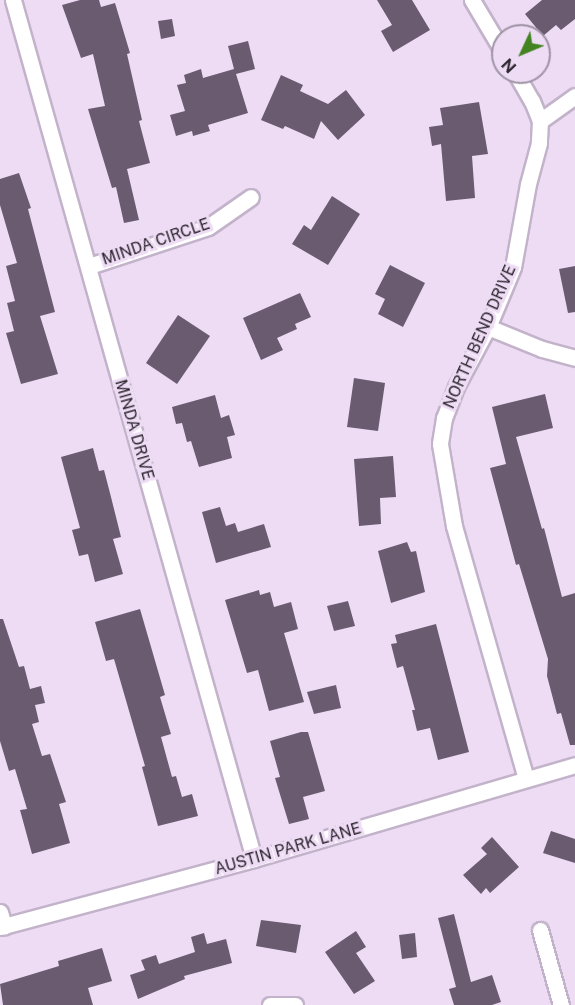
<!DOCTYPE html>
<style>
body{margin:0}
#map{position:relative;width:575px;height:1005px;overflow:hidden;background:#eedcf5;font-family:"Public Sans",sans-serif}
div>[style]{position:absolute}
.building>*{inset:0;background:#6a5b70}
.roads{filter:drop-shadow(2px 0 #c3b3ca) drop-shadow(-2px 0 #c3b3ca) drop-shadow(0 2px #c3b3ca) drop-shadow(0 -2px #c3b3ca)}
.minor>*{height:15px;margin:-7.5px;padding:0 7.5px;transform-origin:7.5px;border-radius:7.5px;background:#fff}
span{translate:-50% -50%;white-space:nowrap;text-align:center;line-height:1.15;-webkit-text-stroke:6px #eedcf5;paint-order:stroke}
.street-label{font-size:16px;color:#2c252e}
.north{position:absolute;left:491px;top:24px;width:60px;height:60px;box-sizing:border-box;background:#eedcf5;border:2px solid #a093a5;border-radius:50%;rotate:226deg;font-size:16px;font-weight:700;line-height:24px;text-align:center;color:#2c252e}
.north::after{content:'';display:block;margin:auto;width:21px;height:27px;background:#448322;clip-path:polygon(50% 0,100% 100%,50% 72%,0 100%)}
</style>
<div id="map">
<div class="building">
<i style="clip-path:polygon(80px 0,99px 0,101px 7px,115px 3px,130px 53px,127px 54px,142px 120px,139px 121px,150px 163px,127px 169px,139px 220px,124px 223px,116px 187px,112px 188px,88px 109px,105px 106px,93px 54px,81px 58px,62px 5px)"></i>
<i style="clip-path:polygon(377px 0,412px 0,430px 30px,393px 52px,381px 31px,392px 25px)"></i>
<i style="clip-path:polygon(542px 0,575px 0,575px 19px,561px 30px,556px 25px,543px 36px,525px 14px)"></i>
<i style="clip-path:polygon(172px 19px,175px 36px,161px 39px,158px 21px)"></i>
<i style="clip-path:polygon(248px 41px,255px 69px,236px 74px,248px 113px,208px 125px,210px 131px,193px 136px,192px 131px,176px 136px,170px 115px,185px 111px,177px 85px,186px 83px,184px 75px,201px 69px,203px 78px,234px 69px,228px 46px)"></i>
<i style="clip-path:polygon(281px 75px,303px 85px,300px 91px,328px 104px,346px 90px,365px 115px,338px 140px,321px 121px,314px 139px,285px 126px,283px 129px,261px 120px)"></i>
<i style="clip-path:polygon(479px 102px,488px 154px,472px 156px,475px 198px,446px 201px,441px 144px,432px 146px,429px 127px,443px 125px,440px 108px)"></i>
<i style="clip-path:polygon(19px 173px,31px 208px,28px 209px,55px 312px,40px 316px,58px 374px,21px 384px,6px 333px,14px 331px,7px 303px,15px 301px,6px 266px,17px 263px,0 205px,0 179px)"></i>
<i style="clip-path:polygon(332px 196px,360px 214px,328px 265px,292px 244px,304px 225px,311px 230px)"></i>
<i style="clip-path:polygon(390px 265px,425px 283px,403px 327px,378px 314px,385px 299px,375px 294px)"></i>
<i style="clip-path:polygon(575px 266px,575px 312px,568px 313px,559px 269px)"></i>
<i style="clip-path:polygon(300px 293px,311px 317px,295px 324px,297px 329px,277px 338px,283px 350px,261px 360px,243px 318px)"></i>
<i style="clip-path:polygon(178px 315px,210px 336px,177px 384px,146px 363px)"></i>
<i style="clip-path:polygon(354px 378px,385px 383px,378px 431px,347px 427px)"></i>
<i style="clip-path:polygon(545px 394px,553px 428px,516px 437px,542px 529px,544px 528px,562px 597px,575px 593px,575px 745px,570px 745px,561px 713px,557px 714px,547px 676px,548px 659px,519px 564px,516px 565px,490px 468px,506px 464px,492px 407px)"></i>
<i style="clip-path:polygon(215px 395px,221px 418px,229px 415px,235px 435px,227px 437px,232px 458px,199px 467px,191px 441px,187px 442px,182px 423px,176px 424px,172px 407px)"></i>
<i style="clip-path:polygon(93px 448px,99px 471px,104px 470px,111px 497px,121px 537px,113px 539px,123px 574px,95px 582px,88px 554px,79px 556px,72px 530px,80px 528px,61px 457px)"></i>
<i style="clip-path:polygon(393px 456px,396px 497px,380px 498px,381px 524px,359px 526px,354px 459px)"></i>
<i style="clip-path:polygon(220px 507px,226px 526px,235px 523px,238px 532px,264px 524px,271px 547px,216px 563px,202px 512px)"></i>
<i style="clip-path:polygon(407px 542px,411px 552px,416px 551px,425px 592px,391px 603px,378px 551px)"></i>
<i style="clip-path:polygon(259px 590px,260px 595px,270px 592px,274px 607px,291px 602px,298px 629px,284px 633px,304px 702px,269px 711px,258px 670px,247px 673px,225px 600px)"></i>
<i style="clip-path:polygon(348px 601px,355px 626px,334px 631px,327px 606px)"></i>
<i style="clip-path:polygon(140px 609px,165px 695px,160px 697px,171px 734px,161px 737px,172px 777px,176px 776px,182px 797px,192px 794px,198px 816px,158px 826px,142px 767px,145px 766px,114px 659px,106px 661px,95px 622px)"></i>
<i style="clip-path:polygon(0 619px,3px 619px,19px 667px,24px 666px,30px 689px,41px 686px,45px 703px,35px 705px,39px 722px,32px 724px,42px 756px,50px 754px,66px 802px,59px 804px,70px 843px,32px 854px,20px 810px,27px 809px,15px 769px,9px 771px,0 741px)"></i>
<i style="clip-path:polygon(436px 624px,469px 752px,438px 760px,430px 728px,417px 731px,412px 710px,415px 710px,403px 666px,397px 668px,391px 644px,397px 643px,395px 635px)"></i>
<i style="clip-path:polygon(336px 685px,341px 708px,314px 714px,307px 692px)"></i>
<i style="clip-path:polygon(301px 732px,308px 732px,325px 791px,303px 797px,309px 819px,289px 824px,275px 778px,280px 777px,270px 741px)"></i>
<i style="clip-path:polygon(551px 831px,575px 839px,575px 863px,543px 853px)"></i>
<i style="clip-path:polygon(492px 837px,519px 867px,490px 893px,486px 888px,481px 894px,463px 875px,487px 854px,481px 848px)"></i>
<i style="clip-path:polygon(454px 914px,471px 982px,492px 975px,501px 1002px,492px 1005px,454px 1005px,449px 989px,456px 987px,438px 918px)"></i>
<i style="clip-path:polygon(261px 920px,301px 925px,296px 953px,256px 946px)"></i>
<i style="clip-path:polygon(356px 931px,366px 947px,356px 953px,375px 981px,354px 994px,325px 952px)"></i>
<i style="clip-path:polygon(204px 933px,207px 944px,226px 939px,232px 963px,184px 976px,185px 979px,138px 999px,130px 975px,145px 970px,141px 960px,156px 955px,159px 964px,195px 952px,191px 937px)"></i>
<i style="clip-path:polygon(415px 933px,417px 957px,402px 959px,399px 935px)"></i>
<i style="clip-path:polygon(102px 948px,112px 981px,88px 988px,93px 1005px,3px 1005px,0 984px,59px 966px,58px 961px)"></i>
</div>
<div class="roads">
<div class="minor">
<i style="left:13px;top:0;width:892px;rotate:74.33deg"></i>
<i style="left:472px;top:0;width:61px;rotate:59.2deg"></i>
<i style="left:515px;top:72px;width:34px;rotate:60deg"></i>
<i style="left:532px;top:101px;width:22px;rotate:68deg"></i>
<i style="left:540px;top:121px;width:22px;rotate:93deg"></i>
<i style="left:539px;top:143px;width:42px;rotate:105deg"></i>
<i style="left:528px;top:184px;width:84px;rotate:100.2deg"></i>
<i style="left:513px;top:267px;width:65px;rotate:112.6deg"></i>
<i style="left:488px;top:327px;width:68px;rotate:118.1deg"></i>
<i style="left:456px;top:387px;width:33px;rotate:111deg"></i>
<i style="left:444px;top:418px;width:26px;rotate:99deg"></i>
<i style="left:440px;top:444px;width:83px;rotate:80.3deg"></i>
<i style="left:454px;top:526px;width:263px;rotate:74.1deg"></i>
<i style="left:540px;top:121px;width:43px;rotate:-35.5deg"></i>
<i style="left:89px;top:266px;width:125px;rotate:-18.1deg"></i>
<i style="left:208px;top:227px;width:52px;rotate:-34.9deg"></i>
<i style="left:488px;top:327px;width:58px;rotate:22.2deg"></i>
<i style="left:542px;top:349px;width:34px;rotate:15deg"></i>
<i style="left:0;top:912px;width:15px;rotate:74deg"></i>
<i style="left:0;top:927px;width:263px;rotate:-15deg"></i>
<i style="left:254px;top:859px;width:334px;rotate:-16.3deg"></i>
<i style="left:540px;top:930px;width:78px;rotate:74.4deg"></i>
<i style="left:270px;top:1005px;width:25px"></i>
</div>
</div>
<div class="street-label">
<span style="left:156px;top:242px;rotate:-19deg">MINDA CIRCLE</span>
<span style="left:480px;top:337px;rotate:-66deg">NORTH BEND DRIVE</span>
<span style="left:134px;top:430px;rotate:74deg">MINDA DRIVE</span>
<span style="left:288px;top:849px;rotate:-16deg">AUSTIN PARK LANE</span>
</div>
<div class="north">N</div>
</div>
